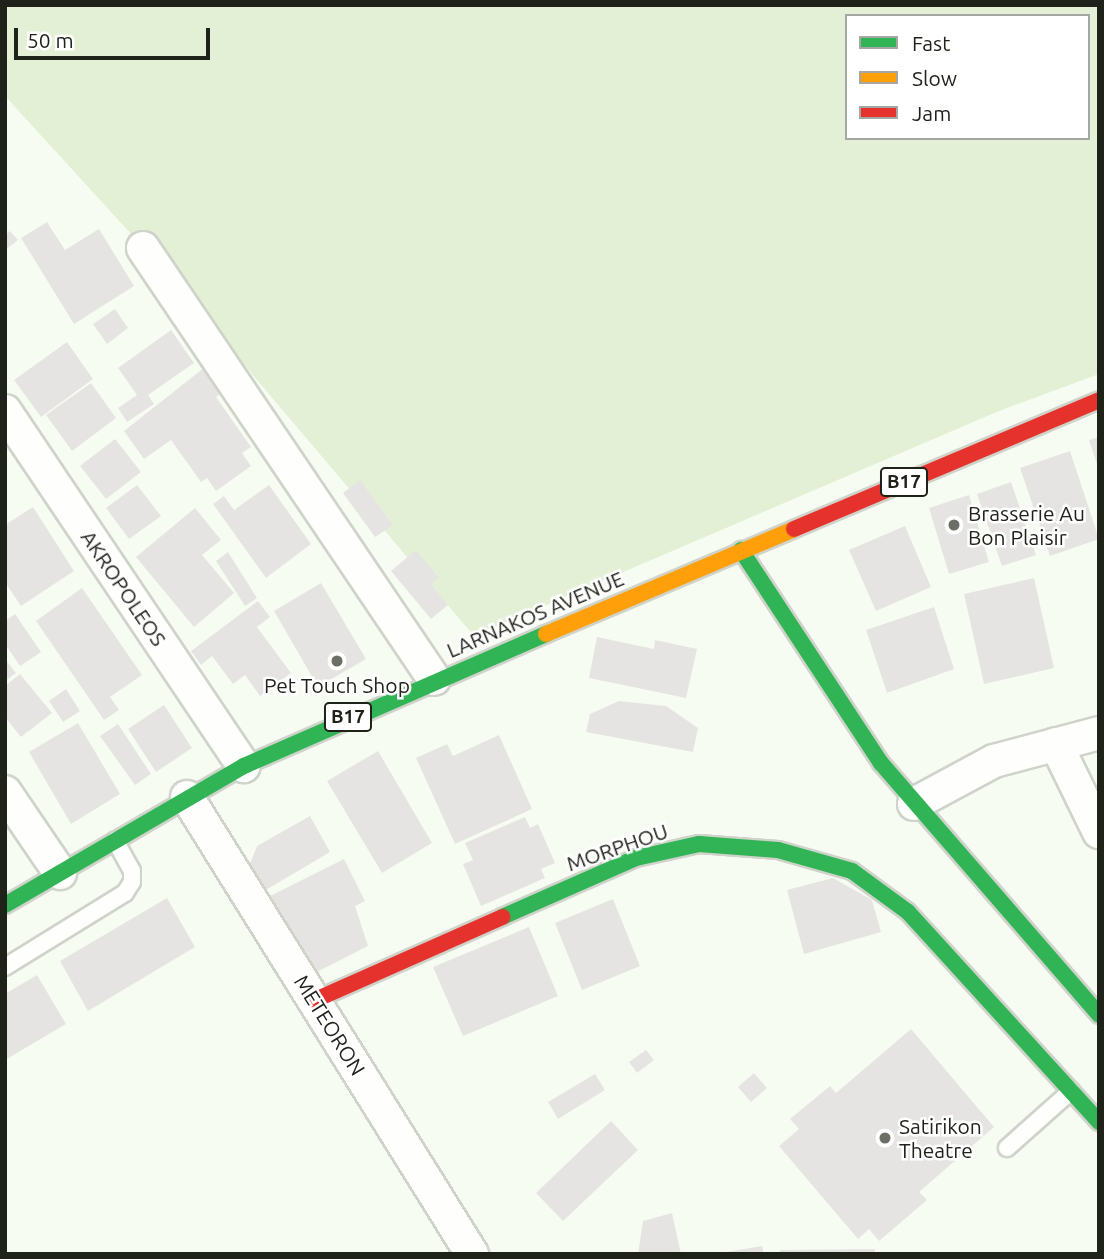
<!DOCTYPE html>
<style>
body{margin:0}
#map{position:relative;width:1104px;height:1259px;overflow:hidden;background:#f7fcf2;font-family:Ubuntu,sans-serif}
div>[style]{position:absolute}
.green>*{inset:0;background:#e4f0d6}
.building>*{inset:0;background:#e6e4e2}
.roads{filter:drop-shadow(2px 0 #cfd3ca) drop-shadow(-2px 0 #cfd3ca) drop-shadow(0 2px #cfd3ca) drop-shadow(0 -2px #cfd3ca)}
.lane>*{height:16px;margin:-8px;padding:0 8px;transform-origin:8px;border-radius:8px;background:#fefffd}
.street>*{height:32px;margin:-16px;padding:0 16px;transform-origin:16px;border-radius:16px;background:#fefffd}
.fast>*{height:16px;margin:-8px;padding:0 8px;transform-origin:8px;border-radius:8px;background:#30b455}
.slow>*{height:16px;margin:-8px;padding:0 8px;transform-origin:8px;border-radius:8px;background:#ff9f0a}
.jam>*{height:16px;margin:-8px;padding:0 8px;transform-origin:8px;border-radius:8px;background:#e5322d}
.dots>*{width:19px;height:19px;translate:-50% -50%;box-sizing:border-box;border:4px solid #fff;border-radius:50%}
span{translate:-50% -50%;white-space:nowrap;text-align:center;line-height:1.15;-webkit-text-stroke:5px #fff;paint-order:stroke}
.shield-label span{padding:2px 5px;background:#fff;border:2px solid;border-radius:5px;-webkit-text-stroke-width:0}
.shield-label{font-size:19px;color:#1e2219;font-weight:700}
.poi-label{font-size:21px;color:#1e2219}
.left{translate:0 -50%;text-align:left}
.street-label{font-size:21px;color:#1e2219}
.frame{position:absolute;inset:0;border:7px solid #1e2219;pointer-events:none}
.legend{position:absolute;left:845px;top:14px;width:245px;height:126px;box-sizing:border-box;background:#fff;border:2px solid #a5a7a3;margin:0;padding:9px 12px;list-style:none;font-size:21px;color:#1e2219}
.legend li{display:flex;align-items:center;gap:14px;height:35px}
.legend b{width:35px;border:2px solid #a5a7a3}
.scale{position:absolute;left:14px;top:28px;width:196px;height:32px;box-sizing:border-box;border:4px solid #1e2219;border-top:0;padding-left:9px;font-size:21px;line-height:24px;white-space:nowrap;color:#1e2219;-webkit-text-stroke:5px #fff;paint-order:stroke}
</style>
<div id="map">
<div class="green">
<i style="clip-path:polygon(evenodd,5px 5px,1099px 5px,1099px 374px,999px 411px,474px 636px,163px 269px,5px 96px,5px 5px,847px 16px,1088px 16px,1088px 138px,847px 138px,847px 16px)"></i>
</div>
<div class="building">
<i style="clip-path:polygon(47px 222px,65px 250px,99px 229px,134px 286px,74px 324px,21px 238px)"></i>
<i style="clip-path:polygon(10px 231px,18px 240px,5px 250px,5px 235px)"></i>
<i style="clip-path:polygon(115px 309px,128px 328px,107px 344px,93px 324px)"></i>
<i style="clip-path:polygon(171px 330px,194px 363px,148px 395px,154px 404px,127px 422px,118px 408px,137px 395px,118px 368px)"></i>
<i style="clip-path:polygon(67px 342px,93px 379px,41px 417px,14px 380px)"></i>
<i style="clip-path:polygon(205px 367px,222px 392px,216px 397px,251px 447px,242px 453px,251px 466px,216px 491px,207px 478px,201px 482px,171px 440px,144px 459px,124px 431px)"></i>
<i style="clip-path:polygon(91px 383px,116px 418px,72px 451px,46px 415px)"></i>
<i style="clip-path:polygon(1099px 437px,1099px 467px,1098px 467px,1089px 440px)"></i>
<i style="clip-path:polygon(115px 439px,141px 472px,106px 499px,80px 466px)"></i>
<i style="clip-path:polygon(1070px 451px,1099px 539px,1050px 556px,1020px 468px)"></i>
<i style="clip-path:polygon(360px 480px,393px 525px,375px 537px,343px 493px)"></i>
<i style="clip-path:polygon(1011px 482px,1036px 555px,1002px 566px,977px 494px)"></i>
<i style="clip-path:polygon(137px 485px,161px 516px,129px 539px,106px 508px)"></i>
<i style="clip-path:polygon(269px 485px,311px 544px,266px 578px,213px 504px,224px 496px,234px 510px)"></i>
<i style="clip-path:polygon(969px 495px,989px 562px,949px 574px,929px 508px)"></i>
<i style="clip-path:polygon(33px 507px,74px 571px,21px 606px,5px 582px,5px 525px)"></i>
<i style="clip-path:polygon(195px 508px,221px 540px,202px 555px,234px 593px,194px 627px,136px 557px)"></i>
<i style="clip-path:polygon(905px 526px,931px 587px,876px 611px,849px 550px)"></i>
<i style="clip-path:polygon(416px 550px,439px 578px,431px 584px,448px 605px,431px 619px,391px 571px)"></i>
<i style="clip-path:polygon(228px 552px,257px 598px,245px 606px,216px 561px)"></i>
<i style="clip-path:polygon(1034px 578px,1054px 668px,984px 684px,964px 594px)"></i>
<i style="clip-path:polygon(321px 583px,366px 659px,318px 687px,274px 611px)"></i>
<i style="clip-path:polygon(82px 588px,142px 675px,110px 697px,119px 710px,104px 720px,36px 621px)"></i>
<i style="clip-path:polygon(258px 601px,270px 617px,257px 627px,291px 673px,260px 696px,245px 675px,233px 684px,212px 656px,201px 665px,191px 651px)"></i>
<i style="clip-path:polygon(934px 607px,954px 669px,887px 693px,866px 630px)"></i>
<i style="clip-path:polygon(15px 614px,41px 652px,20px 666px,5px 644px,5px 621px)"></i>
<i style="clip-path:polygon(597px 637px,654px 649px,655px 640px,697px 649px,686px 698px,589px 678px)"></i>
<i style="clip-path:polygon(5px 659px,16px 673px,5px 681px)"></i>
<i style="clip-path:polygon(20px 674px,52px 713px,21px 737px,5px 717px,5px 686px)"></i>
<i style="clip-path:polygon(66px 689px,80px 711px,63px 722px,49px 701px)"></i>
<i style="clip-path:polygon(619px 701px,666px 706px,698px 728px,693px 752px,586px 732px,590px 714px)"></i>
<i style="clip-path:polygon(164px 705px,192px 748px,156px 772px,128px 729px)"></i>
<i style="clip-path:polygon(78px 723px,120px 794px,71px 824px,29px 752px)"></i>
<i style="clip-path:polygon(118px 724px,151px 774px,135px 785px,100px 736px)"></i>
<i style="clip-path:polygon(499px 735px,532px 809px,455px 844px,416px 758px,447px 744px,453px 756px)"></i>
<i style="clip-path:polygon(378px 751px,432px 843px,382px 873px,327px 781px)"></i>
<i style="clip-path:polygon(310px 816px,330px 852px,259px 894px,247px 872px,257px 846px)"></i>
<i style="clip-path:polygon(525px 817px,530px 828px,538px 824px,555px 863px,541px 869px,545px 878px,481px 906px,463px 864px,473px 860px,465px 843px)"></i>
<i style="clip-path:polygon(344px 859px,365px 901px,355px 906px,368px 946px,307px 977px,268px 897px)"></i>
<i style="clip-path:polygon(833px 878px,872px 900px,881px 932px,804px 954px,787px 890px)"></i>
<i style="clip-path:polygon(167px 898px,195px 947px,88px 1011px,60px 961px)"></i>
<i style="clip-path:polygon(613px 899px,640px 966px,582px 990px,555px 923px)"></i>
<i style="clip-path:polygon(529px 927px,558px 996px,463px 1036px,433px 967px)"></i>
<i style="clip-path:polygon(37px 975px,66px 1024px,5px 1060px,5px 994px)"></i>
<i style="clip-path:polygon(911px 1029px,994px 1127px,919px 1192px,927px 1200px,879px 1241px,869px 1229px,858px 1239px,779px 1146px,799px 1129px,790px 1119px,830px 1086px,836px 1093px)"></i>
<i style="clip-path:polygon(646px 1050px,654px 1060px,637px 1073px,629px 1062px)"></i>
<i style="clip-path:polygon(754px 1073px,767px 1088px,751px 1102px,738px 1087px)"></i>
<i style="clip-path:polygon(595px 1074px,605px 1090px,558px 1119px,548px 1102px)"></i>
<i style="clip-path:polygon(611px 1121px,638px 1150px,563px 1221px,536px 1193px)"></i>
<i style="clip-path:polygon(672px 1213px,681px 1254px,638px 1254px,643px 1221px)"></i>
<i style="clip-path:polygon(762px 1246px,764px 1254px,726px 1254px,726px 1252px)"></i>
<i style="clip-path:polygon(875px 1249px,875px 1254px,779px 1254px,780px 1250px)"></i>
</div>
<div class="roads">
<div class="lane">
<i style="left:5px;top:967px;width:141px;rotate:-31.7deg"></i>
<i style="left:125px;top:893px;width:13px;rotate:-58deg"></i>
<i style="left:132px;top:882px;width:11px;rotate:-90deg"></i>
<i style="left:132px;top:871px;width:35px;rotate:-119deg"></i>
<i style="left:1007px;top:1148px;width:86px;rotate:-41.7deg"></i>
</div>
<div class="street">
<i style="left:143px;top:248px;width:520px;rotate:55.97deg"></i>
<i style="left:5px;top:411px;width:428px;rotate:56.1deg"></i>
<i style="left:1056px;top:744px;width:98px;rotate:64deg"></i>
<i style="left:5px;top:792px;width:98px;rotate:55.8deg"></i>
<i style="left:187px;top:797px;width:539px;rotate:58.05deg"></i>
<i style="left:914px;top:804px;width:91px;rotate:-28.3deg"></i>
<i style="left:994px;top:761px;width:109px;rotate:-14.9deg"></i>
</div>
<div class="fast">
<i style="left:741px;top:550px;width:255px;rotate:56.7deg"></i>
<i style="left:881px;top:763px;width:333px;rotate:49.1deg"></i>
<i style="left:5px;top:905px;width:276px;rotate:-30.2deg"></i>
<i style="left:244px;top:766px;width:330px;rotate:-23.6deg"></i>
<i style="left:502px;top:917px;width:146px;rotate:-23.8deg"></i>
<i style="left:636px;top:858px;width:65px;rotate:-12.5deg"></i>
<i style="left:699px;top:844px;width:79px;rotate:4.3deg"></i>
<i style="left:778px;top:850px;width:77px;rotate:15.8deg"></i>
<i style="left:852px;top:871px;width:69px;rotate:36.2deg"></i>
<i style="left:908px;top:912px;width:284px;rotate:47.7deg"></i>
</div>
<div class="slow">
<i style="left:546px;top:634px;width:269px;rotate:-22.9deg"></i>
</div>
<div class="jam">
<i style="left:794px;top:529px;width:331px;rotate:-22.9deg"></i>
<i style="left:315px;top:1000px;width:205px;rotate:-23.9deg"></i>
</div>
</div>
<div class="dots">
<i style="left:954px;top:525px;background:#6a6e65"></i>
<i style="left:337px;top:661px;background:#6a6e65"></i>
<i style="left:885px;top:1138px;background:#6a6e65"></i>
</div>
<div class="shield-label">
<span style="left:904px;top:482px">B17</span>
<span style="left:348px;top:717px">B17</span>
</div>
<div class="poi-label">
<span class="left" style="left:968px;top:525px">Brasserie Au<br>Bon Plaisir</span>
<span style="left:337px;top:685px">Pet Touch Shop</span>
<span class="left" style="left:899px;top:1138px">Satirikon<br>Theatre</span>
</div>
<div class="street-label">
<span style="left:124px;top:588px;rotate:56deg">AKROPOLEOS</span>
<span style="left:535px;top:614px;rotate:-23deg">LARNAKOS AVENUE</span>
<span style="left:617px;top:847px;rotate:-19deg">MORPHOU</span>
<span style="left:330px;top:1025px;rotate:58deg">METEORON</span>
</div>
<div class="frame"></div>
<ul class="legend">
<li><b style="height:9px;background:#30b455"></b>Fast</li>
<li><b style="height:9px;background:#ff9f0a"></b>Slow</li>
<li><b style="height:9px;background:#e5322d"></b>Jam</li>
</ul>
<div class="scale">50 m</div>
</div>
